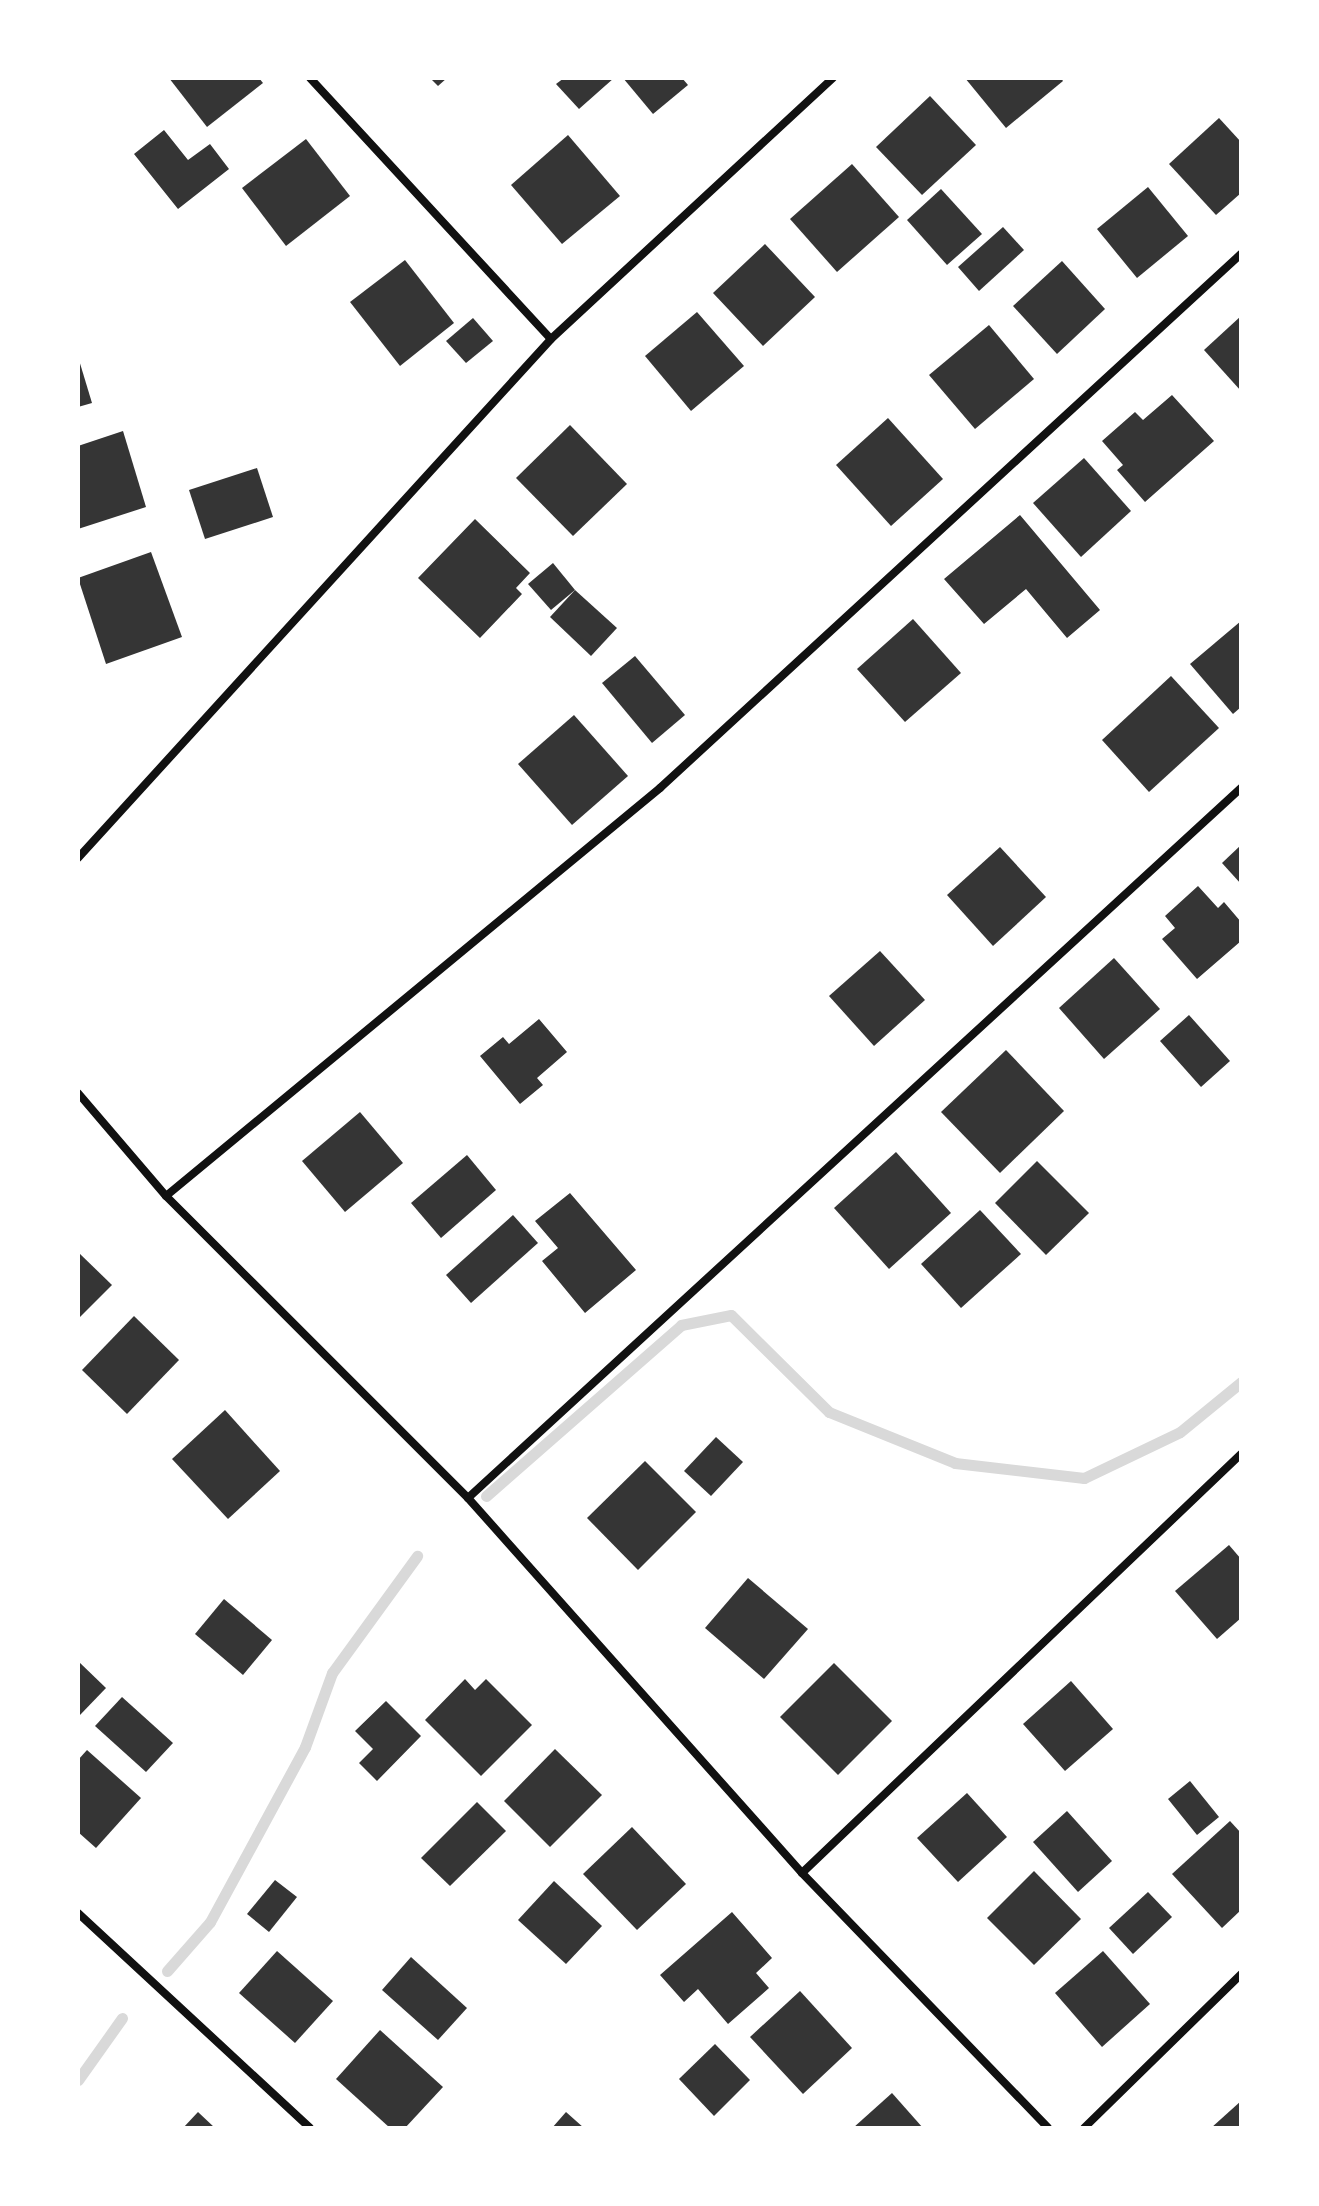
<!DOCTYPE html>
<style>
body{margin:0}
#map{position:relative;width:1319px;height:2206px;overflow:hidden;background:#fff;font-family:Roboto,sans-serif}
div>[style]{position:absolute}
.stream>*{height:11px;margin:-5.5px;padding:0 5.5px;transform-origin:5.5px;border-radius:5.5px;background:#d9d9d9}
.building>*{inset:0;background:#353535}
.minor>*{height:8px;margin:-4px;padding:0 4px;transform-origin:4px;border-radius:4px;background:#111}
span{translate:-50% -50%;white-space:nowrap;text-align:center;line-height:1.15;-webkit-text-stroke:7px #fff;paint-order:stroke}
.frame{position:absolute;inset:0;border:80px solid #fff;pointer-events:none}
</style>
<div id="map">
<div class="stream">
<i style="left:486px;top:1496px;width:259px;rotate:-41.2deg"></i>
<i style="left:681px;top:1325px;width:51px;rotate:-11.3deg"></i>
<i style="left:731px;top:1315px;width:138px;rotate:44.7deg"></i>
<i style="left:829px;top:1412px;width:136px;rotate:22deg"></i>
<i style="left:955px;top:1463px;width:130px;rotate:6.6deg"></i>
<i style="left:1084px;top:1478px;width:106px;rotate:-25.6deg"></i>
<i style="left:1180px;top:1432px;width:79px;rotate:-39.3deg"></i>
<i style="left:167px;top:1971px;width:65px;rotate:-48.7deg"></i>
<i style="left:210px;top:1922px;width:199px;rotate:-61.5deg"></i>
<i style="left:305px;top:1747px;width:79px;rotate:-70deg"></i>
<i style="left:332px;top:1673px;width:145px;rotate:-54deg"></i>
<i style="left:78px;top:2080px;width:76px;rotate:-54.6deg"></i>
</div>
<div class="building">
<i style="clip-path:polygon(169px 78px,259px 78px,263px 83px,207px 127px)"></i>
<i style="clip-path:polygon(430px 78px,447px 78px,438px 86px)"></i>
<i style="clip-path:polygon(564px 78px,614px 78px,579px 109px,556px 84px)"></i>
<i style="clip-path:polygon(623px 78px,682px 78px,688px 85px,653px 114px)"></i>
<i style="clip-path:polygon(965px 78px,1061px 78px,1063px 81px,1006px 128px)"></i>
<i style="clip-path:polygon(930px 96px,976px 145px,922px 195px,876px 147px)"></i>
<i style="clip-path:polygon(1219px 118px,1241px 142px,1241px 193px,1216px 215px,1169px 164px)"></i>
<i style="clip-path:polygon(164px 130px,188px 160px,210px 144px,229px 169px,178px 209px,134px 154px)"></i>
<i style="clip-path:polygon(568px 135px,620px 196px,562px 244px,511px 185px)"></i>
<i style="clip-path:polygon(306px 139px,350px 196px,286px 246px,242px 188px)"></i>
<i style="clip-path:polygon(852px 164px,899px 217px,837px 272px,790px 219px)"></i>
<i style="clip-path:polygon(1148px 187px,1188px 236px,1137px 278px,1097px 229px)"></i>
<i style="clip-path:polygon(941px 189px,982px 234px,947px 265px,907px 220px)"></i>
<i style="clip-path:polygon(1003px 227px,1024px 250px,979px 291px,958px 267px)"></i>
<i style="clip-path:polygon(765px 244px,815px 297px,763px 346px,713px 293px)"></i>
<i style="clip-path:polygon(405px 260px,454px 323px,400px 366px,350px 302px)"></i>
<i style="clip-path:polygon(1062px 261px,1105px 309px,1057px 354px,1013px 306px)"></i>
<i style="clip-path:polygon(697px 312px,744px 366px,691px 411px,645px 356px)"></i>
<i style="clip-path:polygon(1241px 316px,1241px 391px,1204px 350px)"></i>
<i style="clip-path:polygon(473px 318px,493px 341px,466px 363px,446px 341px)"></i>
<i style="clip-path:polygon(989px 325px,1034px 379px,975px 429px,929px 375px)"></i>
<i style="clip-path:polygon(79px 360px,92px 403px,78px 407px,78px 361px)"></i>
<i style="clip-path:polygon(1172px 395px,1214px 441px,1145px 502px,1117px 470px,1123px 465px,1102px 441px,1135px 412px,1143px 420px)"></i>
<i style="clip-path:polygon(888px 418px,943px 479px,891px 526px,836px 465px)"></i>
<i style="clip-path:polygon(570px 425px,627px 484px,573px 536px,516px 478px)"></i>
<i style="clip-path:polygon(123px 431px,146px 507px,78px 529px,78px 446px)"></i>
<i style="clip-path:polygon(1084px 458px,1131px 511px,1081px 557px,1033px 503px)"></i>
<i style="clip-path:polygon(257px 468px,273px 517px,205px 539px,189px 490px)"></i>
<i style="clip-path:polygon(1020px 515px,1100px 610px,1067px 638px,1026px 589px,984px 624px,944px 579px)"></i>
<i style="clip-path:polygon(475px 519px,530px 573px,516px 588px,522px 594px,480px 638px,418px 578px)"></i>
<i style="clip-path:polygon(151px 552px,182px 637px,106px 664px,78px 578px)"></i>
<i style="clip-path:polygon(553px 563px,575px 590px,551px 610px,528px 584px)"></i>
<i style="clip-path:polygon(575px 590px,617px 628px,591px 656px,550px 617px)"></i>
<i style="clip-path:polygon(913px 619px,961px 673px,905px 722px,857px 669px)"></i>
<i style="clip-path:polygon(1241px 621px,1241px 707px,1233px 714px,1190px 664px)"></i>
<i style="clip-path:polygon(635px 656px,685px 715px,652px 743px,602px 683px)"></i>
<i style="clip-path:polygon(1171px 676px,1219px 728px,1149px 792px,1102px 740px)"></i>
<i style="clip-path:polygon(574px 715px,628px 776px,572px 825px,518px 764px)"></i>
<i style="clip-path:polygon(1241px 845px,1241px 884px,1222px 863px)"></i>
<i style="clip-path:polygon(1000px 847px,1046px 897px,993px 946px,947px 895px)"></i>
<i style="clip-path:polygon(1198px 886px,1218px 908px,1224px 902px,1241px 922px,1241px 941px,1197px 979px,1162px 939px,1175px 928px,1165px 916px)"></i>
<i style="clip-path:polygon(880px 951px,925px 1000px,874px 1046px,829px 996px)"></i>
<i style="clip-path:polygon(1114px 958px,1160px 1009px,1104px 1059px,1059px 1008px)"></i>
<i style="clip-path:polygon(1189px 1015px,1230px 1061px,1201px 1087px,1160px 1041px)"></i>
<i style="clip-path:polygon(539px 1019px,567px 1052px,537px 1078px,543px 1085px,520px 1104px,480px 1056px,503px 1037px,509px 1044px)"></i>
<i style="clip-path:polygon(1006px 1050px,1064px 1111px,1000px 1173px,941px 1112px)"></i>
<i style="clip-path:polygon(360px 1112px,403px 1163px,345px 1212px,302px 1161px)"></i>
<i style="clip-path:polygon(896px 1152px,951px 1213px,889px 1269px,834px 1208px)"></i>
<i style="clip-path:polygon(467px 1155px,496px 1190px,441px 1238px,411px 1203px)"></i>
<i style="clip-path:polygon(1037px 1161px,1089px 1213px,1046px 1255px,995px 1203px)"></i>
<i style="clip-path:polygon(570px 1193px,636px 1270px,585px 1313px,542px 1261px,558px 1248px,535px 1221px)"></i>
<i style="clip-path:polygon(980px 1210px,1021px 1254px,961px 1308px,921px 1264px)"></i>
<i style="clip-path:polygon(513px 1215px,538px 1243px,471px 1303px,446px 1275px)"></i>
<i style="clip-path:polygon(78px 1252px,112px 1285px,78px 1319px)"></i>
<i style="clip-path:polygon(134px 1316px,179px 1360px,127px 1414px,82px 1370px)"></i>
<i style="clip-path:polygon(225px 1410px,280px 1471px,228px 1519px,172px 1459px)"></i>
<i style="clip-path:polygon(716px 1437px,743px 1462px,711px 1496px,684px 1471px)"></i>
<i style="clip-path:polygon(645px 1461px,696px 1512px,638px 1570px,587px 1518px)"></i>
<i style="clip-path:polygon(1229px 1545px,1241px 1559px,1241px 1618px,1217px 1639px,1175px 1591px)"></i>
<i style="clip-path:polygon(748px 1578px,808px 1629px,764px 1679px,705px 1628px)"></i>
<i style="clip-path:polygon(224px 1599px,272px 1640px,243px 1675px,195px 1634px)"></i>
<i style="clip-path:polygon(78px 1661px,106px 1688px,80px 1715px,78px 1713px)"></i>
<i style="clip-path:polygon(834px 1663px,892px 1721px,838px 1775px,780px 1717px)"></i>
<i style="clip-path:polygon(465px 1679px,475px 1690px,486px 1679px,532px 1725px,481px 1776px,425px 1720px)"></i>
<i style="clip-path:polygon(1071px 1681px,1113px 1729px,1065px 1771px,1023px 1724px)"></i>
<i style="clip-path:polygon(122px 1697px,173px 1743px,146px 1772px,95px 1726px)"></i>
<i style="clip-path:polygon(386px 1701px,421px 1736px,377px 1781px,359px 1763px,373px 1749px,355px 1731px)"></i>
<i style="clip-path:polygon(555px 1749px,602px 1795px,550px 1847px,504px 1801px)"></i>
<i style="clip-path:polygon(87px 1750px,141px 1798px,96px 1848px,78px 1832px,78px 1760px)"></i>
<i style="clip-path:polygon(1190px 1781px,1219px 1817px,1197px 1835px,1168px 1799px)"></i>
<i style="clip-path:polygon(967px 1793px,1007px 1837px,958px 1882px,917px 1838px)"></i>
<i style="clip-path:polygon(477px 1802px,506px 1831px,450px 1886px,421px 1858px)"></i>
<i style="clip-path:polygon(1067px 1811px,1112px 1861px,1078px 1892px,1033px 1842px)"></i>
<i style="clip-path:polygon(1230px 1821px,1241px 1833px,1241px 1910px,1222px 1928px,1172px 1874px)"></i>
<i style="clip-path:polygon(632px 1827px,686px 1884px,637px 1930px,583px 1874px)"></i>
<i style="clip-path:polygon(1034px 1871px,1081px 1919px,1034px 1965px,987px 1918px)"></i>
<i style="clip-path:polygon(275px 1880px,297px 1897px,269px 1932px,247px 1914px)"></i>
<i style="clip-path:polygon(554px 1881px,602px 1926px,566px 1964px,518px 1920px)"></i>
<i style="clip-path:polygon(1148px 1892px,1172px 1917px,1133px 1954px,1109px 1928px)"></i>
<i style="clip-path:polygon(732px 1912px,772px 1958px,756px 1973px,769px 1988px,728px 2024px,698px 1989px,684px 2002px,660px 1975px)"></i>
<i style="clip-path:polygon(277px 1951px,333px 2001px,295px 2043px,239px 1993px)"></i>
<i style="clip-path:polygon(1103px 1951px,1150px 2004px,1102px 2047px,1055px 1993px)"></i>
<i style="clip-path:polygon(411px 1957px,467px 2008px,438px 2040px,382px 1990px)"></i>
<i style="clip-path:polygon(800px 1991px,852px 2048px,803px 2094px,750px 2037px)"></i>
<i style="clip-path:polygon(380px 2030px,443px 2087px,405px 2128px,390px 2128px,336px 2079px)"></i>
<i style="clip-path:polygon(715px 2044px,750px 2080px,714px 2116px,679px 2079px)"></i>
<i style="clip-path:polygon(892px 2093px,923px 2128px,853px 2128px)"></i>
<i style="clip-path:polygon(1241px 2101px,1241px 2128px,1211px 2128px)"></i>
<i style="clip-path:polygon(198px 2112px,215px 2128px,183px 2128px)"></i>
<i style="clip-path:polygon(566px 2112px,584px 2128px,552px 2128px)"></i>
</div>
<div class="minor">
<i style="left:310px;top:78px;width:355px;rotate:47.3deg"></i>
<i style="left:78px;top:858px;width:702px;rotate:-47.65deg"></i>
<i style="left:551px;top:339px;width:384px;rotate:-42.8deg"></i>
<i style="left:78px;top:1093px;width:135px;rotate:49.5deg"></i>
<i style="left:166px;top:1196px;width:427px;rotate:45deg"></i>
<i style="left:468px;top:1498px;width:502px;rotate:48.31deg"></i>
<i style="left:802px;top:1873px;width:354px;rotate:46deg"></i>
<i style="left:166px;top:1196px;width:641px;rotate:-39.55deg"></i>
<i style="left:660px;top:788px;width:789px;rotate:-42.59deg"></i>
<i style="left:468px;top:1498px;width:1050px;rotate:-42.57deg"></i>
<i style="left:802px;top:1873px;width:607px;rotate:-43.66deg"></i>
<i style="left:78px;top:1913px;width:316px;rotate:42.8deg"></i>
<i style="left:1084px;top:2128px;width:220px;rotate:-44.4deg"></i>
</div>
<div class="frame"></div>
</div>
